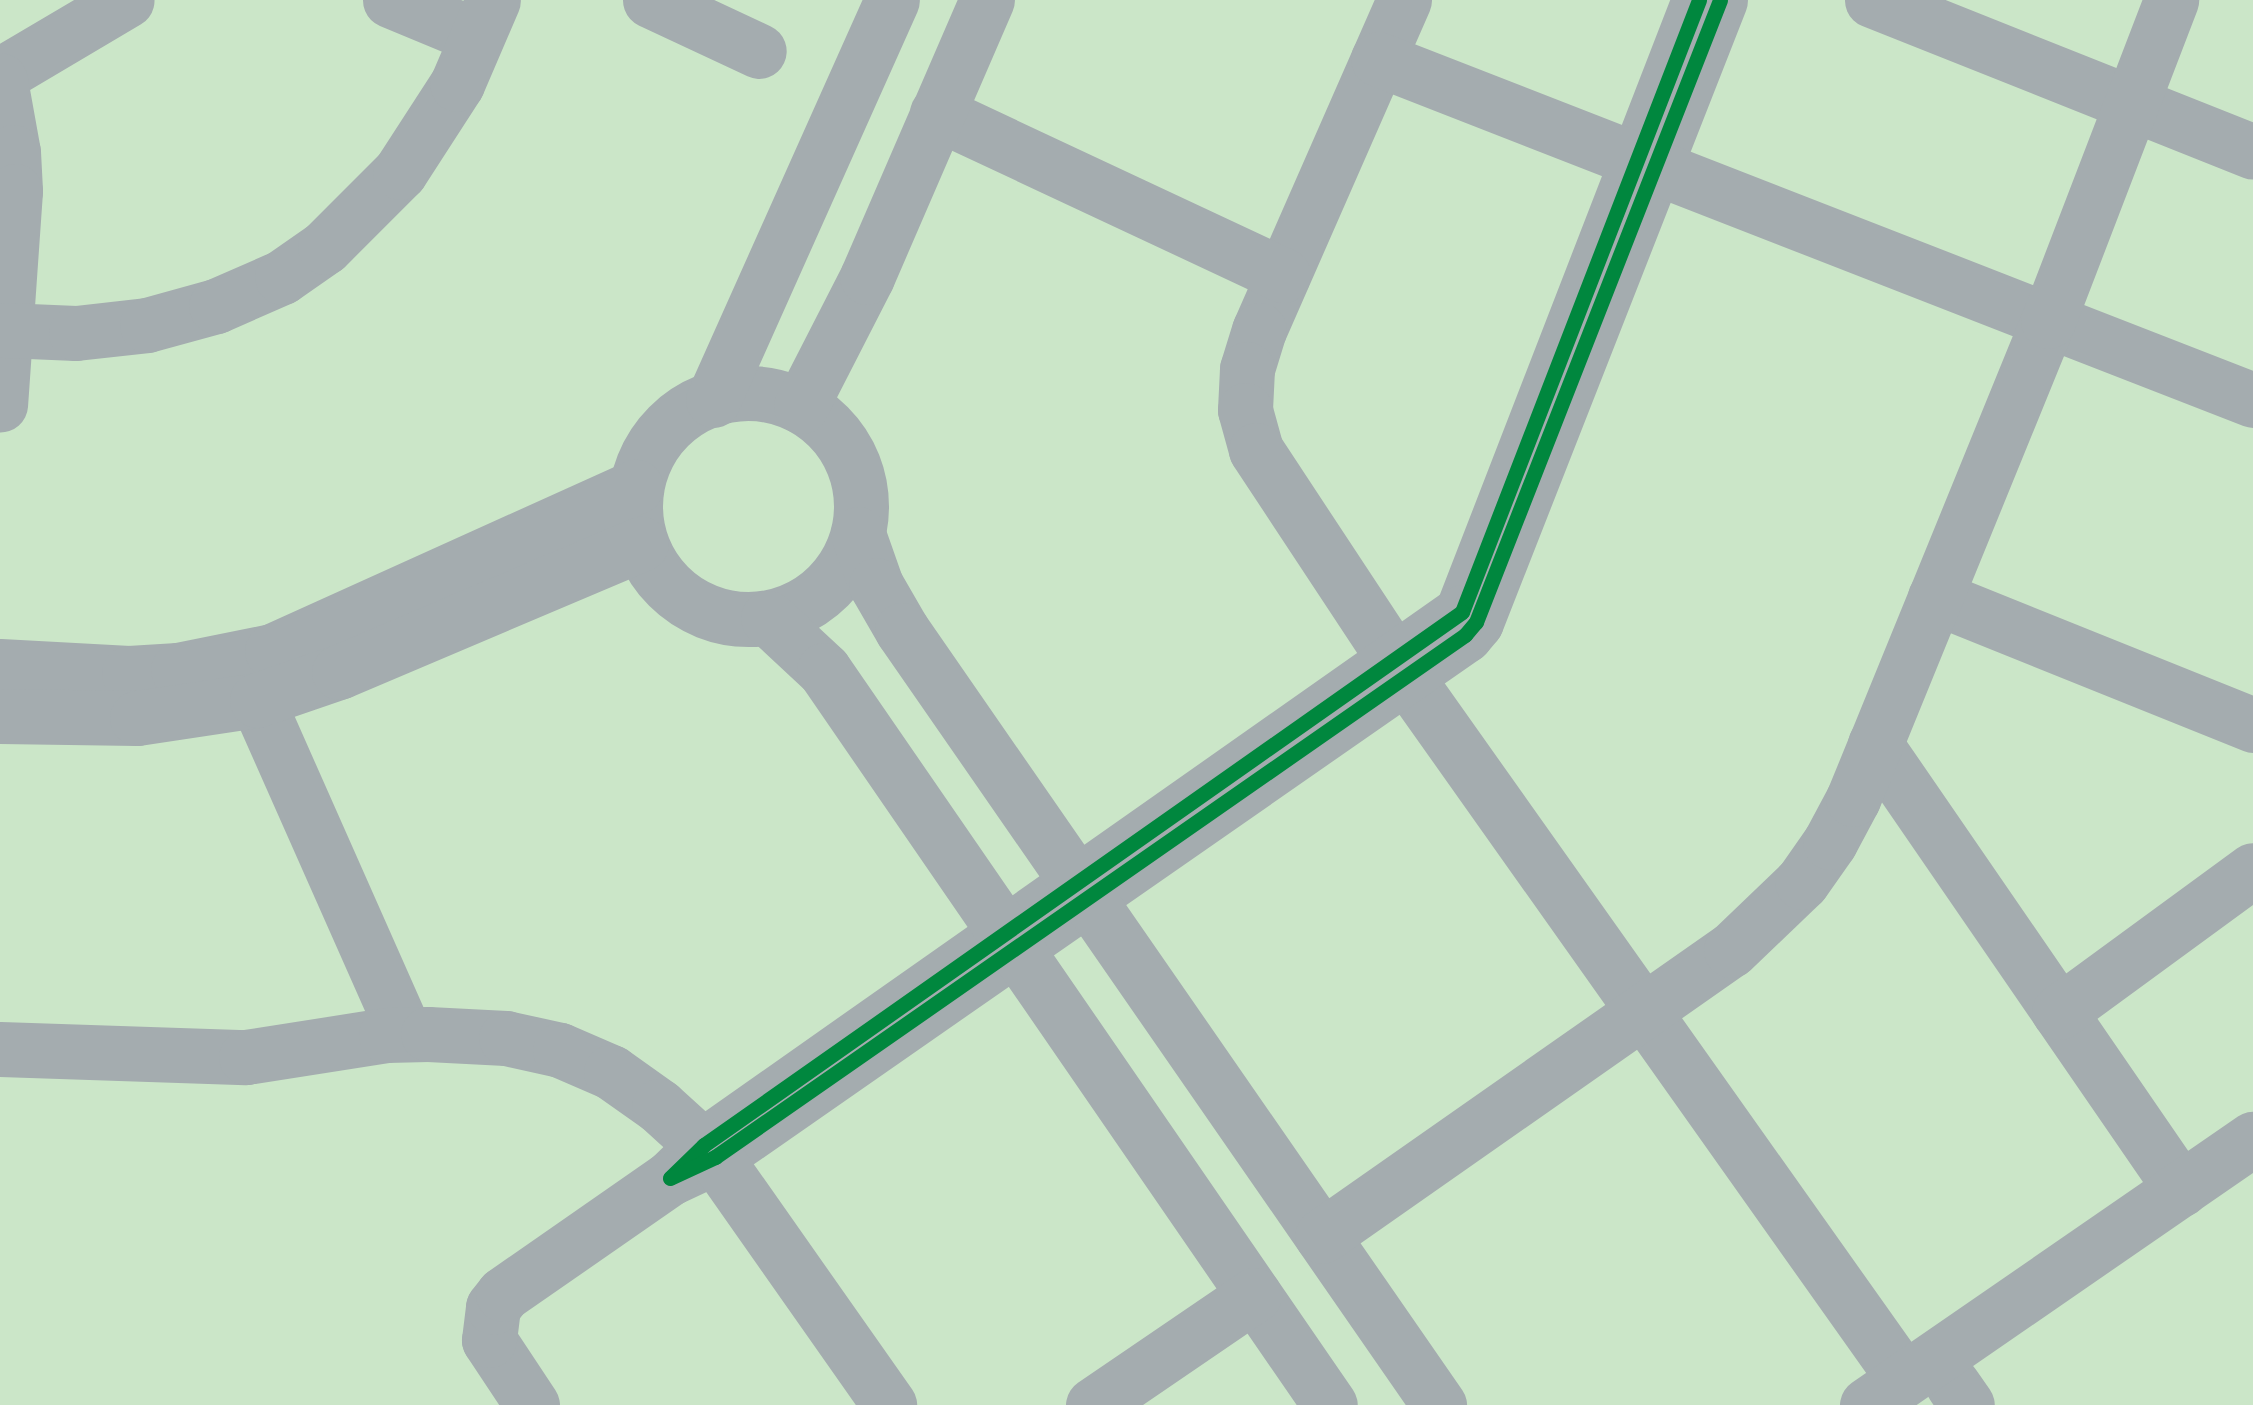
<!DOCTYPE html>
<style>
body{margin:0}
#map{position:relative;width:2253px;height:1405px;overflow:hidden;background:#cbe6c8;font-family:Barlow,sans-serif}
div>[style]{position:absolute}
.minor>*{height:55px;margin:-27.5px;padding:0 27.5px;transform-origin:27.5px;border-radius:27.5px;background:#a4acaf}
.minor>.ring{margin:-27.5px;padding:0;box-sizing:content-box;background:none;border:55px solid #a4acaf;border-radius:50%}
.cycleway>*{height:15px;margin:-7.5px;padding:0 7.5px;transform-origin:7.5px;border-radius:7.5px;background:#00873e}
span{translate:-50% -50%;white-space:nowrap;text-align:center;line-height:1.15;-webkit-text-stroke:10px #fff;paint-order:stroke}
</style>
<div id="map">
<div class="minor">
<i style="left:390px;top:0;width:94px;rotate:22.5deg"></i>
<i style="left:650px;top:0;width:120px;rotate:25.1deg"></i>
<i style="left:1404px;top:0;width:360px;rotate:113.7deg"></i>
<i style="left:1259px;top:330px;width:41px;rotate:107.1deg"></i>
<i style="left:1247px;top:369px;width:41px;rotate:92.8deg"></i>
<i style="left:1245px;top:410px;width:41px;rotate:74.6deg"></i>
<i style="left:1256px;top:450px;width:253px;rotate:56.6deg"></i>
<i style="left:1395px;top:661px;width:880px;rotate:54.67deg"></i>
<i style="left:1699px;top:0;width:656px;rotate:111.17deg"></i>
<i style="left:1462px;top:612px;width:927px;rotate:144.89deg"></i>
<i style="left:704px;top:1145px;width:47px;rotate:135.9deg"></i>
<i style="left:670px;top:1178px;width:50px;rotate:-25deg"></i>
<i style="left:715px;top:1157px;width:914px;rotate:-34.84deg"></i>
<i style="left:1465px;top:635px;width:17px;rotate:-50deg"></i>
<i style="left:1476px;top:622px;width:668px;rotate:-68.58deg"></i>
<i style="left:1872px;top:0;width:410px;rotate:21.7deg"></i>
<i style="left:1378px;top:59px;width:939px;rotate:21.29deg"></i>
<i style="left:0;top:75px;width:147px;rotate:-30.6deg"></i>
<i style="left:0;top:80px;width:73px;rotate:79.8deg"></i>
<i style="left:13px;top:152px;width:39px;rotate:87deg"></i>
<i style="left:15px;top:191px;width:214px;rotate:94deg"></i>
<i style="left:937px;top:113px;width:382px;rotate:25.1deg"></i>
<i style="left:5px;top:330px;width:71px;rotate:2.4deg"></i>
<i style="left:76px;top:333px;width:71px;rotate:-6.4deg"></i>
<i style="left:147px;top:325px;width:72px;rotate:-15.4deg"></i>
<i style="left:216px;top:306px;width:72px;rotate:-23.7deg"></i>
<i style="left:282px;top:277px;width:52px;rotate:-34.9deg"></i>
<i style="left:325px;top:247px;width:106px;rotate:-45deg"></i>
<i style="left:400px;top:172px;width:105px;rotate:-57.1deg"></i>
<i style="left:457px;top:84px;width:91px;rotate:-66.8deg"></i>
<i class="ring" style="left:635px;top:393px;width:171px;height:171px"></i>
<i style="left:713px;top:400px;width:438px;rotate:-65.9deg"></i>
<i style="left:801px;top:406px;width:145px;rotate:-62.9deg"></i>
<i style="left:867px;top:277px;width:302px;rotate:-66.6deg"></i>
<i style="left:858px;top:534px;width:54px;rotate:70.6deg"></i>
<i style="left:876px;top:585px;width:52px;rotate:60deg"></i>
<i style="left:902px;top:630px;width:943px;rotate:55.28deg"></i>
<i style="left:1935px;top:597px;width:343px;rotate:21.9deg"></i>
<i style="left:768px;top:618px;width:76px;rotate:42.9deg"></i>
<i style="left:824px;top:670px;width:892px;rotate:55.46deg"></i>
<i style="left:0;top:666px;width:129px;rotate:3.1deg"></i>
<i style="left:129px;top:673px;width:49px;rotate:-3.5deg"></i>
<i style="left:178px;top:670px;width:96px;rotate:-11.4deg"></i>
<i style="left:272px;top:651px;width:399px;rotate:-24.3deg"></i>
<i style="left:257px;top:700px;width:365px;rotate:66.1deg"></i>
<i style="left:0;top:716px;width:137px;rotate:0.8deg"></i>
<i style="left:137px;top:718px;width:121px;rotate:-8.5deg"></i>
<i style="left:257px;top:700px;width:87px;rotate:-18.9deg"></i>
<i style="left:339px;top:672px;width:328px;rotate:-23deg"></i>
<i style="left:1875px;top:744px;width:540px;rotate:55.49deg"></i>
<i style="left:2059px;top:1012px;width:240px;rotate:-36.2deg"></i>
<i style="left:0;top:1049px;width:246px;rotate:1.9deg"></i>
<i style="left:246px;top:1057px;width:142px;rotate:-8.9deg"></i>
<i style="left:386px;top:1035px;width:42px;rotate:-1.4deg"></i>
<i style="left:428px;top:1034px;width:78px;rotate:2.9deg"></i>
<i style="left:506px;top:1038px;width:55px;rotate:12.5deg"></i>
<i style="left:560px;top:1050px;width:56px;rotate:23.3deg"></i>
<i style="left:611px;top:1072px;width:59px;rotate:35.3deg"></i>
<i style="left:659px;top:1106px;width:76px;rotate:42.3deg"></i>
<i style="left:715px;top:1157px;width:303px;rotate:54.9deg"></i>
<i style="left:1322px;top:1236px;width:499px;rotate:-35deg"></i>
<i style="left:1731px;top:950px;width:98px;rotate:-43.8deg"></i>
<i style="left:1802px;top:882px;width:49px;rotate:-55deg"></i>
<i style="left:1830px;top:842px;width:49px;rotate:-61.9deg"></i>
<i style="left:1853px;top:799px;width:516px;rotate:-67.81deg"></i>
<i style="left:2048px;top:321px;width:344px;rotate:-69deg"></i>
<i style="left:1953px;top:1385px;width:24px;rotate:55deg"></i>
<i style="left:532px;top:1405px;width:78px;rotate:-123.5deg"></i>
<i style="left:489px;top:1340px;width:33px;rotate:-83deg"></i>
<i style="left:493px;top:1307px;width:16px;rotate:-52deg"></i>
<i style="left:503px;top:1294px;width:203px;rotate:-34.8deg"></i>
<i style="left:1093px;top:1405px;width:195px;rotate:-34.3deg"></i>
<i style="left:1867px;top:1405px;width:469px;rotate:-34.6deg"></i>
</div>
<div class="cycleway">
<i style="left:1699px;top:0;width:656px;rotate:111.17deg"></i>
<i style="left:1462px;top:612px;width:927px;rotate:144.89deg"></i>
<i style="left:704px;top:1145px;width:47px;rotate:135.9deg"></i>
<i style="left:670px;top:1178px;width:50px;rotate:-25deg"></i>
<i style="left:715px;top:1157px;width:914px;rotate:-34.84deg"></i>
<i style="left:1465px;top:635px;width:17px;rotate:-50deg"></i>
<i style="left:1476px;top:622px;width:668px;rotate:-68.58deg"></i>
</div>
</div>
